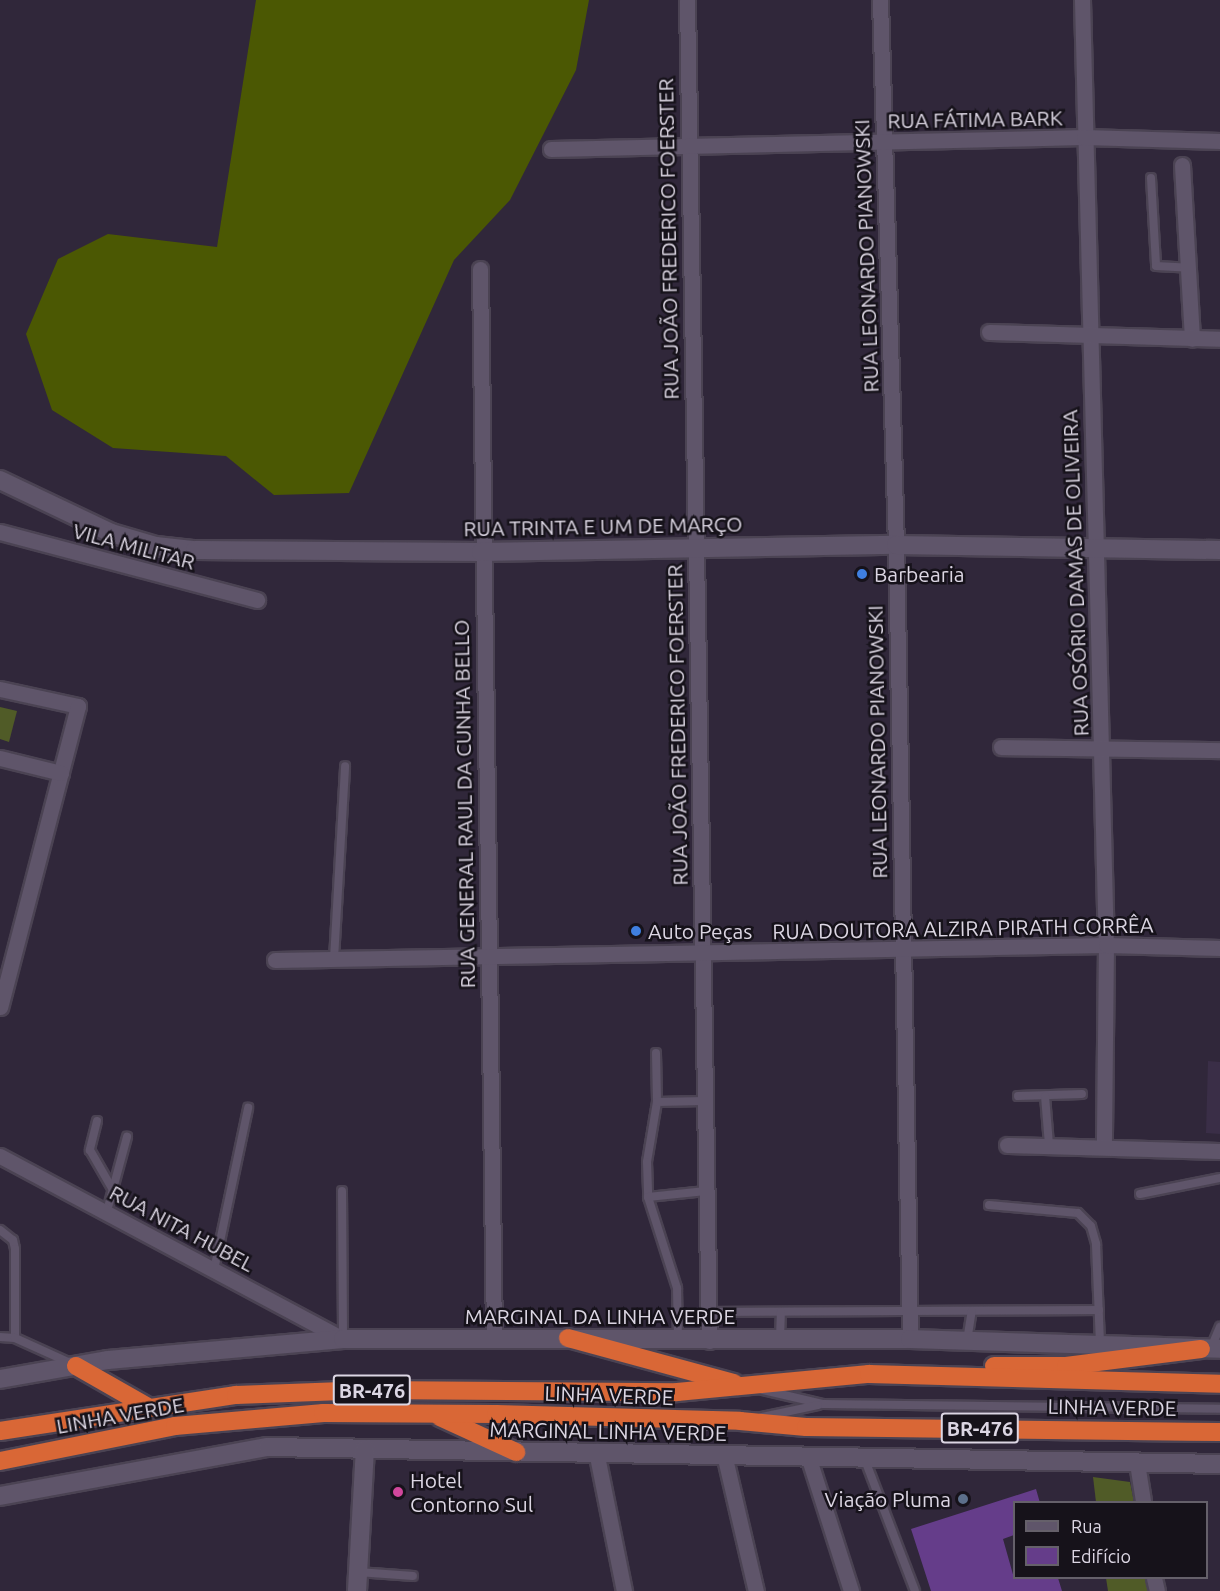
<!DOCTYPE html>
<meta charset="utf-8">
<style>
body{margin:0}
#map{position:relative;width:1220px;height:1591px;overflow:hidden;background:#30273a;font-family:Ubuntu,sans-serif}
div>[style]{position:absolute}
.built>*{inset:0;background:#3a2e47}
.green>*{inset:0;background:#505b27}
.forest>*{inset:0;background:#4b5803}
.building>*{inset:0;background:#653d8a}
.roads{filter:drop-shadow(2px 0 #4b4353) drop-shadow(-2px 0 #4b4353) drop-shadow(0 2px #4b4353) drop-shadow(0 -2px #4b4353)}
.lane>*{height:8px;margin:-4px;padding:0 4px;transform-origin:4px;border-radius:4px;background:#5f556a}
.street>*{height:15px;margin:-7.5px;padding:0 7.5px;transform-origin:7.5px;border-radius:7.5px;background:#5f556a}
.secondary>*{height:18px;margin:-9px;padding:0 9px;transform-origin:9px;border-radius:9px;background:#5f556a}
.highway>*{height:18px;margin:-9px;padding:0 9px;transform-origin:9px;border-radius:9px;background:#d96736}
.dots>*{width:16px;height:16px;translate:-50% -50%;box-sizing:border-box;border:3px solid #16121a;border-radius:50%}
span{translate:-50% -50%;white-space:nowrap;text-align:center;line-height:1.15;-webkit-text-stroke:5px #16121a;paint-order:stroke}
.shield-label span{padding:2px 4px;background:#16121a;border:2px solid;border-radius:4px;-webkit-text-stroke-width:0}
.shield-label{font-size:20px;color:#dcd6e3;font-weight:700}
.street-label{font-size:21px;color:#dcd6e3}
.poi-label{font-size:21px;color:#dcd6e3}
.left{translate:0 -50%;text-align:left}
.right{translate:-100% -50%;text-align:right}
.legend{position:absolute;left:1013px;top:1501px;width:195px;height:78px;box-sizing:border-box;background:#16121a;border:2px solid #65606a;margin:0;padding:8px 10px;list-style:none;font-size:18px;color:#dcd6e3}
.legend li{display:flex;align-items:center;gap:12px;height:30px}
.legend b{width:30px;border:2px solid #65606a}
</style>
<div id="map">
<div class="built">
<i style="clip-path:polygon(1208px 1061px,1220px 1062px,1220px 1134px,1206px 1133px)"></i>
</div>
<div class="green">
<i style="clip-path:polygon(0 707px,17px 711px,9px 742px,0 739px)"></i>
<i style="clip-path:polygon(1093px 1477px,1130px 1482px,1134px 1502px,1096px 1502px)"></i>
<i style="clip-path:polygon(1106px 1578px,1146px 1578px,1148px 1591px,1108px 1591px)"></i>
</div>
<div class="forest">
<i style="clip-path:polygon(256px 0,589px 0,576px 70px,510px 200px,454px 260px,349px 493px,274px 495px,226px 456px,113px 448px,52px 410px,26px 334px,58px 259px,108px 234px,217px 247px)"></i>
</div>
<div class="building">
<i style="clip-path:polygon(1036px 1489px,1040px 1503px,1014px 1503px,1014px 1535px,1003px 1539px,1014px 1578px,1058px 1578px,1062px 1591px,931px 1591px,911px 1529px)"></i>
</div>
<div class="roads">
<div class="lane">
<i style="left:1151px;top:178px;width:88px;rotate:86.7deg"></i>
<i style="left:1156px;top:266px;width:33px;rotate:3deg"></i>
<i style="left:334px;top:959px;width:193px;rotate:-86.7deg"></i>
<i style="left:656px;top:1053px;width:49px;rotate:88.8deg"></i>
<i style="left:657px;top:1102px;width:61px;rotate:99.5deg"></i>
<i style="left:647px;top:1162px;width:35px;rotate:88deg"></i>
<i style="left:648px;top:1197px;width:96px;rotate:72.3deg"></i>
<i style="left:677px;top:1288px;width:52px;rotate:88.9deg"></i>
<i style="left:1018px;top:1096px;width:64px;rotate:-1.8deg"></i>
<i style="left:1045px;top:1096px;width:49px;rotate:85.3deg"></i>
<i style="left:657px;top:1102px;width:47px;rotate:-1.2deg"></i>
<i style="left:97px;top:1121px;width:30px;rotate:104deg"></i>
<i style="left:90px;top:1150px;width:46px;rotate:60.1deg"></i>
<i style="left:342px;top:1191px;width:148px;rotate:89.6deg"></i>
<i style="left:1140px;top:1194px;width:82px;rotate:-11.3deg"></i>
<i style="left:648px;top:1197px;width:58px;rotate:-5.9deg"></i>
<i style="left:989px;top:1205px;width:89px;rotate:5.1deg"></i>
<i style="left:1078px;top:1213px;width:18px;rotate:45deg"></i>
<i style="left:1091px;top:1226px;width:19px;rotate:74deg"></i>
<i style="left:1096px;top:1244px;width:101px;rotate:87.7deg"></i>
<i style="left:107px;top:1211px;width:77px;rotate:-74.9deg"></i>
<i style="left:0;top:1230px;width:16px;rotate:38deg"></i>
<i style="left:13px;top:1240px;width:9px;rotate:77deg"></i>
<i style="left:15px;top:1249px;width:89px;rotate:90deg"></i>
<i style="left:214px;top:1270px;width:166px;rotate:-78.1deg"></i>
<i style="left:708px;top:1312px;width:391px;rotate:-0.3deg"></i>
<i style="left:0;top:1337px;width:15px;rotate:4deg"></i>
<i style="left:15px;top:1338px;width:58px;rotate:24.4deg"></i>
<i style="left:780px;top:1338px;width:26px;rotate:-88deg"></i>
<i style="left:967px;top:1341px;width:30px;rotate:-81deg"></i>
<i style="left:1211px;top:1348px;width:23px;rotate:-67deg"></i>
<i style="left:763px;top:1390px;width:62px;rotate:13.1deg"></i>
<i style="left:823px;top:1404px;width:397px;rotate:0.7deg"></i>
<i style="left:762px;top:1417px;width:57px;rotate:-12.1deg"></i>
<i style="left:865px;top:1460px;width:140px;rotate:69.1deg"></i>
<i style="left:358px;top:1572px;width:55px;rotate:4.2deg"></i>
</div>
<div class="street">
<i style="left:687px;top:0;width:1341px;rotate:89.06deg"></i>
<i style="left:880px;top:0;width:545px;rotate:88.32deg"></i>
<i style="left:896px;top:545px;width:794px;rotate:88.99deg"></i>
<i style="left:1082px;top:0;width:945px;rotate:88.55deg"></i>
<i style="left:1106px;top:945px;width:200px;rotate:90.6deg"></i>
<i style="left:551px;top:149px;width:533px;rotate:-1.29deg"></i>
<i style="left:1084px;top:137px;width:136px;rotate:1.7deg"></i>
<i style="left:1182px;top:165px;width:174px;rotate:86.7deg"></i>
<i style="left:480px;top:269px;width:1069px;rotate:89.25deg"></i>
<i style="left:989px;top:332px;width:231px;rotate:1.7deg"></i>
<i style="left:0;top:532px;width:266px;rotate:14.8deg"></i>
<i style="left:0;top:689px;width:80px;rotate:12.3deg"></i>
<i style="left:78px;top:706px;width:311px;rotate:104.5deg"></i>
<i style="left:1001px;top:747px;width:219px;rotate:0.8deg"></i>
<i style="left:0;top:758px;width:63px;rotate:13.8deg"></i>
<i style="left:275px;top:960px;width:831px;rotate:-1.03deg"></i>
<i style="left:1106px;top:945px;width:114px;rotate:1.5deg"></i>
<i style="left:1007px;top:1145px;width:213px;rotate:1.6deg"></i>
<i style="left:0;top:1156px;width:389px;rotate:28.1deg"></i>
<i style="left:596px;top:1451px;width:143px;rotate:78.7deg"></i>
<i style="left:724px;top:1454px;width:141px;rotate:76.9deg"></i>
<i style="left:809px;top:1459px;width:139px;rotate:72.3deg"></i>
<i style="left:1137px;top:1463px;width:39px;rotate:81deg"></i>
<i style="left:1154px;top:1578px;width:13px;rotate:77deg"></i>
</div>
<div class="secondary">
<i style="left:0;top:480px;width:123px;rotate:25.5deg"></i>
<i style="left:111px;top:533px;width:47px;rotate:16.1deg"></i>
<i style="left:156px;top:546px;width:39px;rotate:6deg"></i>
<i style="left:195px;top:550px;width:286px;rotate:0.4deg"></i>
<i style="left:481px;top:552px;width:415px;rotate:-1deg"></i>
<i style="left:896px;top:545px;width:324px;rotate:0.9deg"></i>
<i style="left:0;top:1379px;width:110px;rotate:-10deg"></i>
<i style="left:108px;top:1360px;width:236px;rotate:-5.1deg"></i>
<i style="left:343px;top:1339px;width:567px"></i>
<i style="left:910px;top:1339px;width:310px;rotate:1.8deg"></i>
<i style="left:0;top:1496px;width:272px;rotate:-10.4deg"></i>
<i style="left:268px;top:1447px;width:952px;rotate:1.02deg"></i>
<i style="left:357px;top:1591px;width:142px;rotate:-86.8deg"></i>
</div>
<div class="highway">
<i style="left:568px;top:1338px;width:172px;rotate:15.2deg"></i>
<i style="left:76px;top:1366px;width:81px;rotate:29.7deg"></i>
<i style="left:994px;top:1366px;width:72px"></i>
<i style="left:1066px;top:1366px;width:136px;rotate:-7.2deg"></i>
<i style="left:440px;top:1417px;width:84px;rotate:24.7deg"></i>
<i style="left:0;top:1431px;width:239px;rotate:-8.7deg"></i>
<i style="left:236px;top:1395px;width:133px;rotate:-2.2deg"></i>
<i style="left:369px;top:1390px;width:308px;rotate:0.4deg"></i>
<i style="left:677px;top:1392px;width:193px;rotate:-5.4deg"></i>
<i style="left:869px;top:1374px;width:351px;rotate:1.6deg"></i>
<i style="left:0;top:1461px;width:178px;rotate:-11.3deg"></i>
<i style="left:175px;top:1426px;width:149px;rotate:-5deg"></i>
<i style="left:323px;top:1413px;width:173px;rotate:0.3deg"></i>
<i style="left:496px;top:1414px;width:244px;rotate:1.6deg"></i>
<i style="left:740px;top:1421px;width:66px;rotate:5.2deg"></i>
<i style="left:806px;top:1427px;width:414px;rotate:0.7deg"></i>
</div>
</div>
<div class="dots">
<i style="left:862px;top:574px;background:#3f7fe0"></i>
<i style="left:636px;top:931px;background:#3f7fe0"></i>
<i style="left:398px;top:1492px;background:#d1479c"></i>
<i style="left:963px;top:1499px;background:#5c6f8a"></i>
</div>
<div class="shield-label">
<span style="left:372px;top:1390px">BR-476</span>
<span style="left:980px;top:1428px">BR-476</span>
</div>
<div class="street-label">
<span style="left:975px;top:119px;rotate:-1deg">RUA FÁTIMA BARK</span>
<span style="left:668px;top:239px;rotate:-91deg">RUA JOÃO FREDERICO FOERSTER</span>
<span style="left:866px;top:256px;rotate:-92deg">RUA LEONARDO PIANOWSKI</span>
<span style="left:603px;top:526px;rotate:-1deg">RUA TRINTA E UM DE MARÇO</span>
<span style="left:134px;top:546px;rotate:15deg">VILA MILITAR</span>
<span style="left:1075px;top:573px;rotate:-92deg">RUA OSÓRIO DAMAS DE OLIVEIRA</span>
<span style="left:677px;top:725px;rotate:-91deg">RUA JOÃO FREDERICO FOERSTER</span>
<span style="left:877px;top:742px;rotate:-91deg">RUA LEONARDO PIANOWSKI</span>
<span style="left:464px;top:804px;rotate:-91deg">RUA GENERAL RAUL DA CUNHA BELLO</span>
<span style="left:963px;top:928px;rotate:-1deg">RUA DOUTORA ALZIRA PIRATH CORRÊA</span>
<span style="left:182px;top:1228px;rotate:28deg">RUA NITA HUBEL</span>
<span style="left:600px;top:1316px">MARGINAL DA LINHA VERDE</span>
<span style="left:609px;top:1395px;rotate:2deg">LINHA VERDE</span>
<span style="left:1112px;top:1407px;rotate:1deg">LINHA VERDE</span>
<span style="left:120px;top:1415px;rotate:-10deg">LINHA VERDE</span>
<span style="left:608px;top:1431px;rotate:1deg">MARGINAL LINHA VERDE</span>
</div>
<div class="poi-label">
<span class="left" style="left:874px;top:574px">Barbearia</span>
<span class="left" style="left:648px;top:931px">Auto Peças</span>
<span class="left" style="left:410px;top:1492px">Hotel<br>Contorno Sul</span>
<span class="right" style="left:951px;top:1499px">Viação Pluma</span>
</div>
<ul class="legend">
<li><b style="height:8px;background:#5f556a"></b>Rua</li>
<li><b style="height:16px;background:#653d8a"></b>Edifício</li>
</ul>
</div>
